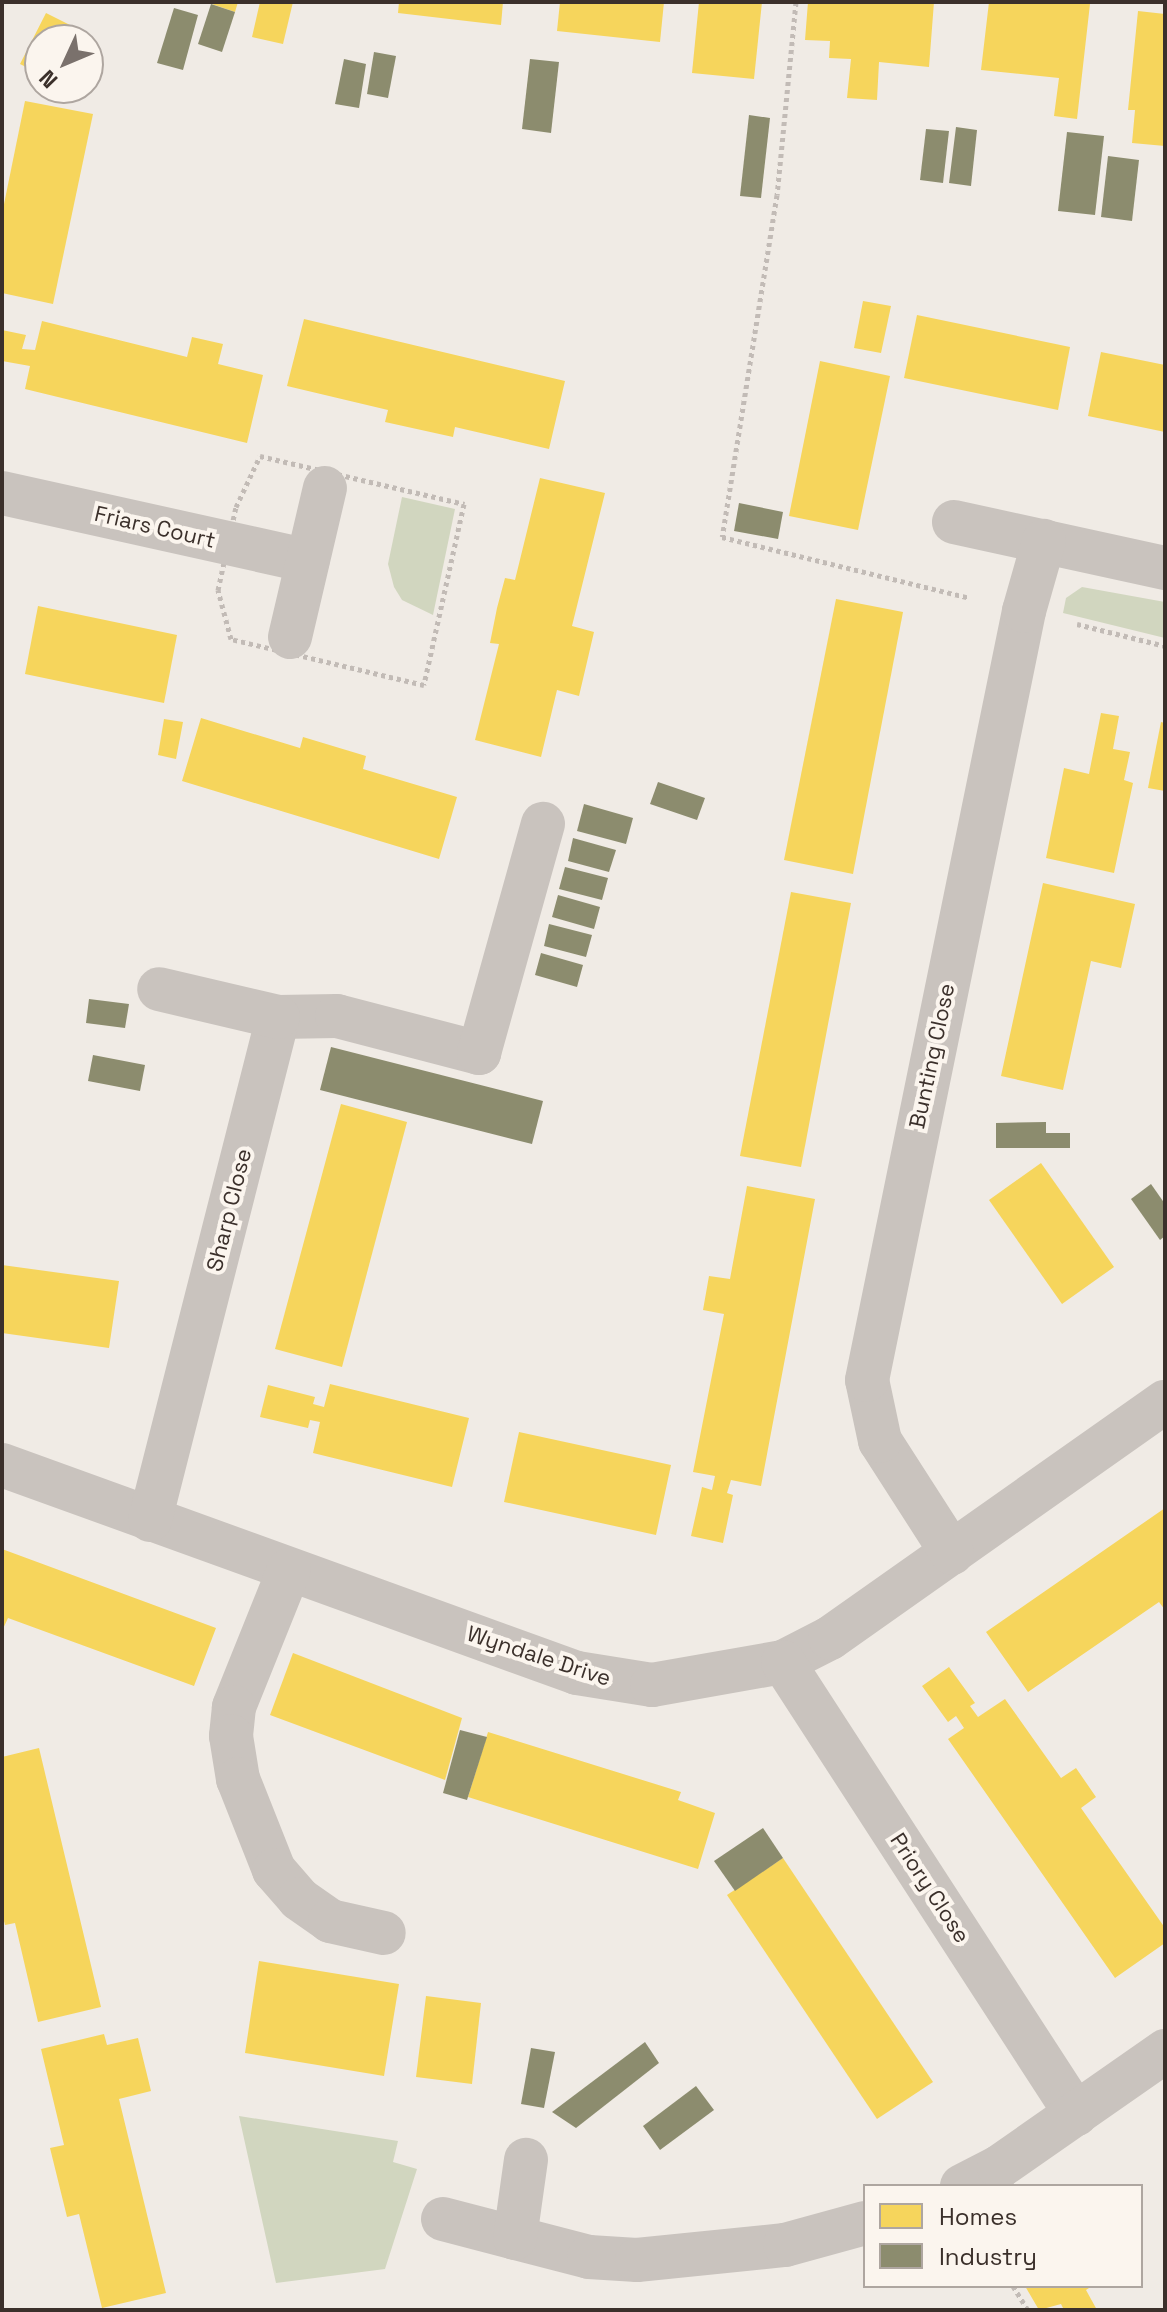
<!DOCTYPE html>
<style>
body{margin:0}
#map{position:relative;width:1167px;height:2312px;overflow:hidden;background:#f0ebe5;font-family:"Space Grotesk",sans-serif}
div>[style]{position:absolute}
.green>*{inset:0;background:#d1d6bf}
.homes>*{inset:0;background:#f6d55c}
.industry>*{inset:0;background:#8c8c6e}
.path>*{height:5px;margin-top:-2.5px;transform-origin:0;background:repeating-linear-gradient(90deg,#c2bbb6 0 4px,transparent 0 8px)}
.minor>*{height:44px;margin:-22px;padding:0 22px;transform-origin:22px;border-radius:22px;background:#c9c3be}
span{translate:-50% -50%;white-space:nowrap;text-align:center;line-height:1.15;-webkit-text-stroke:8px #fbf5ee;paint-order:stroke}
.street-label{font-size:22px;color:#3b302b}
.frame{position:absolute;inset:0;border:4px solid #3b302b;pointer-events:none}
.legend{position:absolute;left:863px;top:2184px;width:280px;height:104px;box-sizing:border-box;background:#fbf5ee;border:2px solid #aea6a0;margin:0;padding:10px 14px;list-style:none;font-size:24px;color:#3b302b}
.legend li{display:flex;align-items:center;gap:16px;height:40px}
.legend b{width:40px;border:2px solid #aea6a0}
.north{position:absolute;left:24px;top:24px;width:80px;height:80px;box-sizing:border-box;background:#fbf5ee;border:2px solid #aea6a0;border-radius:50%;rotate:226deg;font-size:22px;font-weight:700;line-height:32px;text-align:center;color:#3b302b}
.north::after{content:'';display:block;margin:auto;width:28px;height:36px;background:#7a716c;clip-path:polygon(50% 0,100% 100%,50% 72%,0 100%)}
</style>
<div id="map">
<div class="green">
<i style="clip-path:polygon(402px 497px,455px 509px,433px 615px,402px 600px,394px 587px,388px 564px)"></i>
<i style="clip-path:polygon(1082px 587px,1165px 602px,1165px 638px,1063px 613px,1066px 598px)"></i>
<i style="clip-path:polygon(239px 2116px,398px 2141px,393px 2162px,417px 2169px,385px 2269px,276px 2283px)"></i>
</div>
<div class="homes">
<i style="clip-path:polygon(206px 2px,238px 2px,235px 12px)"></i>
<i style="clip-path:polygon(260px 2px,293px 2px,283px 44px,252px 37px)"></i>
<i style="clip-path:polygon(399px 2px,503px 2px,501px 25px,398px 13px)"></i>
<i style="clip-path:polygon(560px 2px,664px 2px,660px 42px,557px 31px)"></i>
<i style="clip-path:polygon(699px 2px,762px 2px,754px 79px,692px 73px)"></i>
<i style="clip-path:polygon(808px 2px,934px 2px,929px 67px,879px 62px,877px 100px,847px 98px,851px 59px,829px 58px,830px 41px,805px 40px)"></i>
<i style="clip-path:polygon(989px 2px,1090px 4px,1077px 119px,1054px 116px,1059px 78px,981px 70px)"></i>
<i style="clip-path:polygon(1138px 11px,1165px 14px,1165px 146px,1132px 143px,1135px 110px,1128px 110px)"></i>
<i style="clip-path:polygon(46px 13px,90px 35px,87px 40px,40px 40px,40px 74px,20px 64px)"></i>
<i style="clip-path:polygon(25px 101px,93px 114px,53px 304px,2px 293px,2px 214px)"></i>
<i style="clip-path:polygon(863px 301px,891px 306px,881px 353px,854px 348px)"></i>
<i style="clip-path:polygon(917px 315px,1070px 347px,1058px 410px,904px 378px)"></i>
<i style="clip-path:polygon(304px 319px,565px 381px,549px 449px,455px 427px,453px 437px,385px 422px,388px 410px,287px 386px)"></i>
<i style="clip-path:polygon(42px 321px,187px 357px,192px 337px,223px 344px,218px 364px,263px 375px,247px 443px,25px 389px,30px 366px,2px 361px,2px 330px,26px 335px,22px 349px,35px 350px)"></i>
<i style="clip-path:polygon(1101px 352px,1165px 365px,1165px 432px,1088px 416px)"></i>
<i style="clip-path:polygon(820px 361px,890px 376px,858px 530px,789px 516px)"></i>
<i style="clip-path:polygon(540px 478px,605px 493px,572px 626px,594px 632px,587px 662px,579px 696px,557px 690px,541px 757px,475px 740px,499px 644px,490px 643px,497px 608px,505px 578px,515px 580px)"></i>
<i style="clip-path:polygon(836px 599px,903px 612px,853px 874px,784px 860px)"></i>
<i style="clip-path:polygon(38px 606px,177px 635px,164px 703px,25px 674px)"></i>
<i style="clip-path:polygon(1101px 713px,1119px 716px,1113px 749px,1130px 752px,1124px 780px,1133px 783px,1114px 873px,1046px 858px,1064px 768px,1089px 774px)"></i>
<i style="clip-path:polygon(201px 718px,300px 748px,303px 737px,366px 756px,363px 769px,457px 797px,439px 859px,182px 781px)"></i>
<i style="clip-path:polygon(164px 719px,183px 722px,176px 759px,158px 755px)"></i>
<i style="clip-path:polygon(1161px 722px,1165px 723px,1165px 791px,1148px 788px)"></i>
<i style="clip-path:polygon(1043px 883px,1135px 904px,1121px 968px,1091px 961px,1063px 1090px,1001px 1076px)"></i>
<i style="clip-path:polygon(791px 892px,851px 903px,801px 1167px,740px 1156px)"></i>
<i style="clip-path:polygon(341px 1104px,407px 1122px,342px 1367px,275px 1349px)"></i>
<i style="clip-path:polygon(1041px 1163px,1114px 1267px,1062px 1304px,989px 1200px)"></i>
<i style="clip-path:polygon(747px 1186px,815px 1199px,761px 1486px,731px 1480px,727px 1493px,733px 1495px,723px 1543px,691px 1536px,702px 1487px,712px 1490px,715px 1476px,693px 1472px,724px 1314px,703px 1310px,709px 1276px,730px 1279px)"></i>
<i style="clip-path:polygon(2px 1265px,119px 1281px,109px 1348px,2px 1333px)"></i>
<i style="clip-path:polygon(330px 1384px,469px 1418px,452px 1487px,313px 1453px,320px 1422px,310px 1420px,308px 1428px,260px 1417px,268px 1385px,315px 1397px,313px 1404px,324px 1407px)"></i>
<i style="clip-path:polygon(519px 1432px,671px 1465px,656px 1535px,504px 1502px)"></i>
<i style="clip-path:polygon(1165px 1508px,1165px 1610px,1159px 1602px,1028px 1692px,986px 1632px)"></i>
<i style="clip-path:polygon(2px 1549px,216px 1628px,194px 1686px,8px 1618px,2px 1631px)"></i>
<i style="clip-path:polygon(293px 1653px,462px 1718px,445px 1780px,270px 1715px)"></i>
<i style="clip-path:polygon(949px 1667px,975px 1703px,970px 1706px,978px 1717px,1005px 1699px,1061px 1778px,1076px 1768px,1096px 1797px,1081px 1808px,1165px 1928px,1165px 1943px,1115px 1978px,948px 1739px,964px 1728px,956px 1716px,948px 1722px,922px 1686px)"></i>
<i style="clip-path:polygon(488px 1732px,681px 1792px,678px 1800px,715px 1813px,698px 1869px,468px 1797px)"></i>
<i style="clip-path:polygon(39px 1748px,101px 2007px,38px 2022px,15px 1923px,5px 1925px,2px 1913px,2px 1757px)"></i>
<i style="clip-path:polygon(783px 1858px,933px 2082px,877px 2119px,727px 1895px)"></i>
<i style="clip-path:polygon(259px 1961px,399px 1984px,384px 2076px,245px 2053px)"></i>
<i style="clip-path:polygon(426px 1996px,481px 2003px,472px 2084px,416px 2077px)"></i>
<i style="clip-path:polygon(104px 2034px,107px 2045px,138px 2038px,151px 2091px,119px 2099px,166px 2293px,102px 2308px,79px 2214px,67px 2217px,50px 2148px,64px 2145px,41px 2049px)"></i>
<i style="clip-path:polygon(1025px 2286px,1092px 2286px,1086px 2290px,1097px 2310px,1064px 2310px,1061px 2304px,1039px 2310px)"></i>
</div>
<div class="industry">
<i style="clip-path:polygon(211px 4px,235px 12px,222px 52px,198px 44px)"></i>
<i style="clip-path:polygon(174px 8px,198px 15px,183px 70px,157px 63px)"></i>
<i style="clip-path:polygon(374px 52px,396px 56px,388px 98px,367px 94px)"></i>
<i style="clip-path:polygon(344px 59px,366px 64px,359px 108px,335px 104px)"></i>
<i style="clip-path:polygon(530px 59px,559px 62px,551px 133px,522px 129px)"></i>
<i style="clip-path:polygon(749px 115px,770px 118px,761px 198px,740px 196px)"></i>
<i style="clip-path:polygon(956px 127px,977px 130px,971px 186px,949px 183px)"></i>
<i style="clip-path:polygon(926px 129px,949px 131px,943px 183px,920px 180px)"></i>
<i style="clip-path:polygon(1067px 132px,1104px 136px,1095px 215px,1058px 211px)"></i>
<i style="clip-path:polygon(1108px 156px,1139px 160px,1132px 221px,1101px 217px)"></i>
<i style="clip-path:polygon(739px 503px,783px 512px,778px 539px,734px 531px)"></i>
<i style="clip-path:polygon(658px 782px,705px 798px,697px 820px,650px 804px)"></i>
<i style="clip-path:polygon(584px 804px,633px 818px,626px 844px,577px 831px)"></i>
<i style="clip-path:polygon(573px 838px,616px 850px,609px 872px,568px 861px)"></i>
<i style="clip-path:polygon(565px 867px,608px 878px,602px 900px,559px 889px)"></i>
<i style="clip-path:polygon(558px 895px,600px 907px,594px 929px,552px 917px)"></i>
<i style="clip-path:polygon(549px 924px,592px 935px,586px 957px,544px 946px)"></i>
<i style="clip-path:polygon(541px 953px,583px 965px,577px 987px,535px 975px)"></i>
<i style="clip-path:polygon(89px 999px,129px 1004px,125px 1028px,86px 1023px)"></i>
<i style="clip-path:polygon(331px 1047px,543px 1101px,532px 1144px,320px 1090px)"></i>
<i style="clip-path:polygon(93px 1055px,145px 1065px,140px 1091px,88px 1081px)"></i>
<i style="clip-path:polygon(1046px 1122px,1046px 1133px,1070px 1133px,1070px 1148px,996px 1148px,996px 1123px)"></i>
<i style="clip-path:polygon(1151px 1184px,1165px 1204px,1165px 1236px,1160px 1240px,1131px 1199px)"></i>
<i style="clip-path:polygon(460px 1730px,487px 1737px,467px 1800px,443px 1793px)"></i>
<i style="clip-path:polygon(763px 1828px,783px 1858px,735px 1891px,714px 1861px)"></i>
<i style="clip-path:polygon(645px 2042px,659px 2063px,576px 2128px,552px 2112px)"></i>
<i style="clip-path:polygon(531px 2048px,555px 2052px,544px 2108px,521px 2104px)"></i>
<i style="clip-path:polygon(696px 2086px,714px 2110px,660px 2150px,643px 2126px)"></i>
</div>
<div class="path">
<i style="left:796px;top:2px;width:194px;rotate:95.6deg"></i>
<i style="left:777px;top:195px;width:346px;rotate:99.1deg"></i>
<i style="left:722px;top:537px;width:255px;rotate:13.8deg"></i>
<i style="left:260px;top:456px;width:210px;rotate:13.2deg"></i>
<i style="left:464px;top:504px;width:185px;rotate:102.5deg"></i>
<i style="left:424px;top:685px;width:198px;rotate:-166.6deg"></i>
<i style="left:231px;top:639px;width:51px;rotate:-104.9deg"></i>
<i style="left:218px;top:590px;width:85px;rotate:-77.8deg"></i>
<i style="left:236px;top:507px;width:56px;rotate:-64.8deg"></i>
<i style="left:1077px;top:624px;width:91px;rotate:14deg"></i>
<i style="left:1013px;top:2286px;width:28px;rotate:58deg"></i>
</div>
<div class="minor">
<i style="left:2px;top:493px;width:313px;rotate:12.5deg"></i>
<i style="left:954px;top:522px;width:216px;rotate:12.3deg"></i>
<i style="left:290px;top:637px;width:153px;rotate:-76.8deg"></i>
<i style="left:278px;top:1017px;width:59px;rotate:-1deg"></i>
<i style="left:337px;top:1016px;width:147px;rotate:14.6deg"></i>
<i style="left:479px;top:1053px;width:238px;rotate:-74.4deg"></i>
<i style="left:2px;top:1465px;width:611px;rotate:19.89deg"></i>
<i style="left:577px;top:1673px;width:76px;rotate:9.1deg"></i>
<i style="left:652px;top:1685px;width:133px;rotate:-10deg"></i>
<i style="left:783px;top:1662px;width:53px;rotate:-27.1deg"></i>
<i style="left:830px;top:1638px;width:410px;rotate:-35.2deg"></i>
<i style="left:150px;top:1520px;width:519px;rotate:-75.72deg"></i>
<i style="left:278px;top:1017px;width:122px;rotate:-166.8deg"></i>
<i style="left:952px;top:1553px;width:133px;rotate:-122.7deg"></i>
<i style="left:880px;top:1441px;width:62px;rotate:-102deg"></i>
<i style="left:867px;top:1380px;width:785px;rotate:-78.46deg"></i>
<i style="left:1024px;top:611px;width:73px;rotate:-74.1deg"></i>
<i style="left:289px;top:1570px;width:148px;rotate:111.9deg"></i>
<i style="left:234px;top:1707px;width:29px;rotate:96deg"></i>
<i style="left:231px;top:1736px;width:44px;rotate:80.8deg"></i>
<i style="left:238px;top:1779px;width:98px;rotate:68.4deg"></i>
<i style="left:274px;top:1870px;width:38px;rotate:49deg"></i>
<i style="left:299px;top:1899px;width:38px;rotate:35deg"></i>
<i style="left:330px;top:1921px;width:55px;rotate:12.5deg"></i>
<i style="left:783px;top:1662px;width:539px;rotate:57.05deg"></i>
<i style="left:962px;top:2186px;width:42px;rotate:-27.2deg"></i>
<i style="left:999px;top:2167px;width:203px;rotate:-34.9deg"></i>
<i style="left:443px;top:2219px;width:151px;rotate:14.6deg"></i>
<i style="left:589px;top:2257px;width:48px;rotate:3.6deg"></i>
<i style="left:637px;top:2260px;width:149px;rotate:-5.8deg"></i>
<i style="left:785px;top:2245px;width:83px;rotate:-15.4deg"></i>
<i style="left:515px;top:2238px;width:79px;rotate:-82deg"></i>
</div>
<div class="street-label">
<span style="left:155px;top:527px;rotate:13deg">Friars Court</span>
<span style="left:932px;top:1056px;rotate:-78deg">Bunting Close</span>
<span style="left:229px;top:1210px;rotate:-76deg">Sharp Close</span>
<span style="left:539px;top:1656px;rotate:18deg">Wyndale Drive</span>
<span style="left:930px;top:1888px;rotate:57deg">Priory Close</span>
</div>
<div class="frame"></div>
<ul class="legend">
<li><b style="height:22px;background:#f6d55c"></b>Homes</li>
<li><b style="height:22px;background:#8c8c6e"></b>Industry</li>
</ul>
<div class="north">N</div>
</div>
